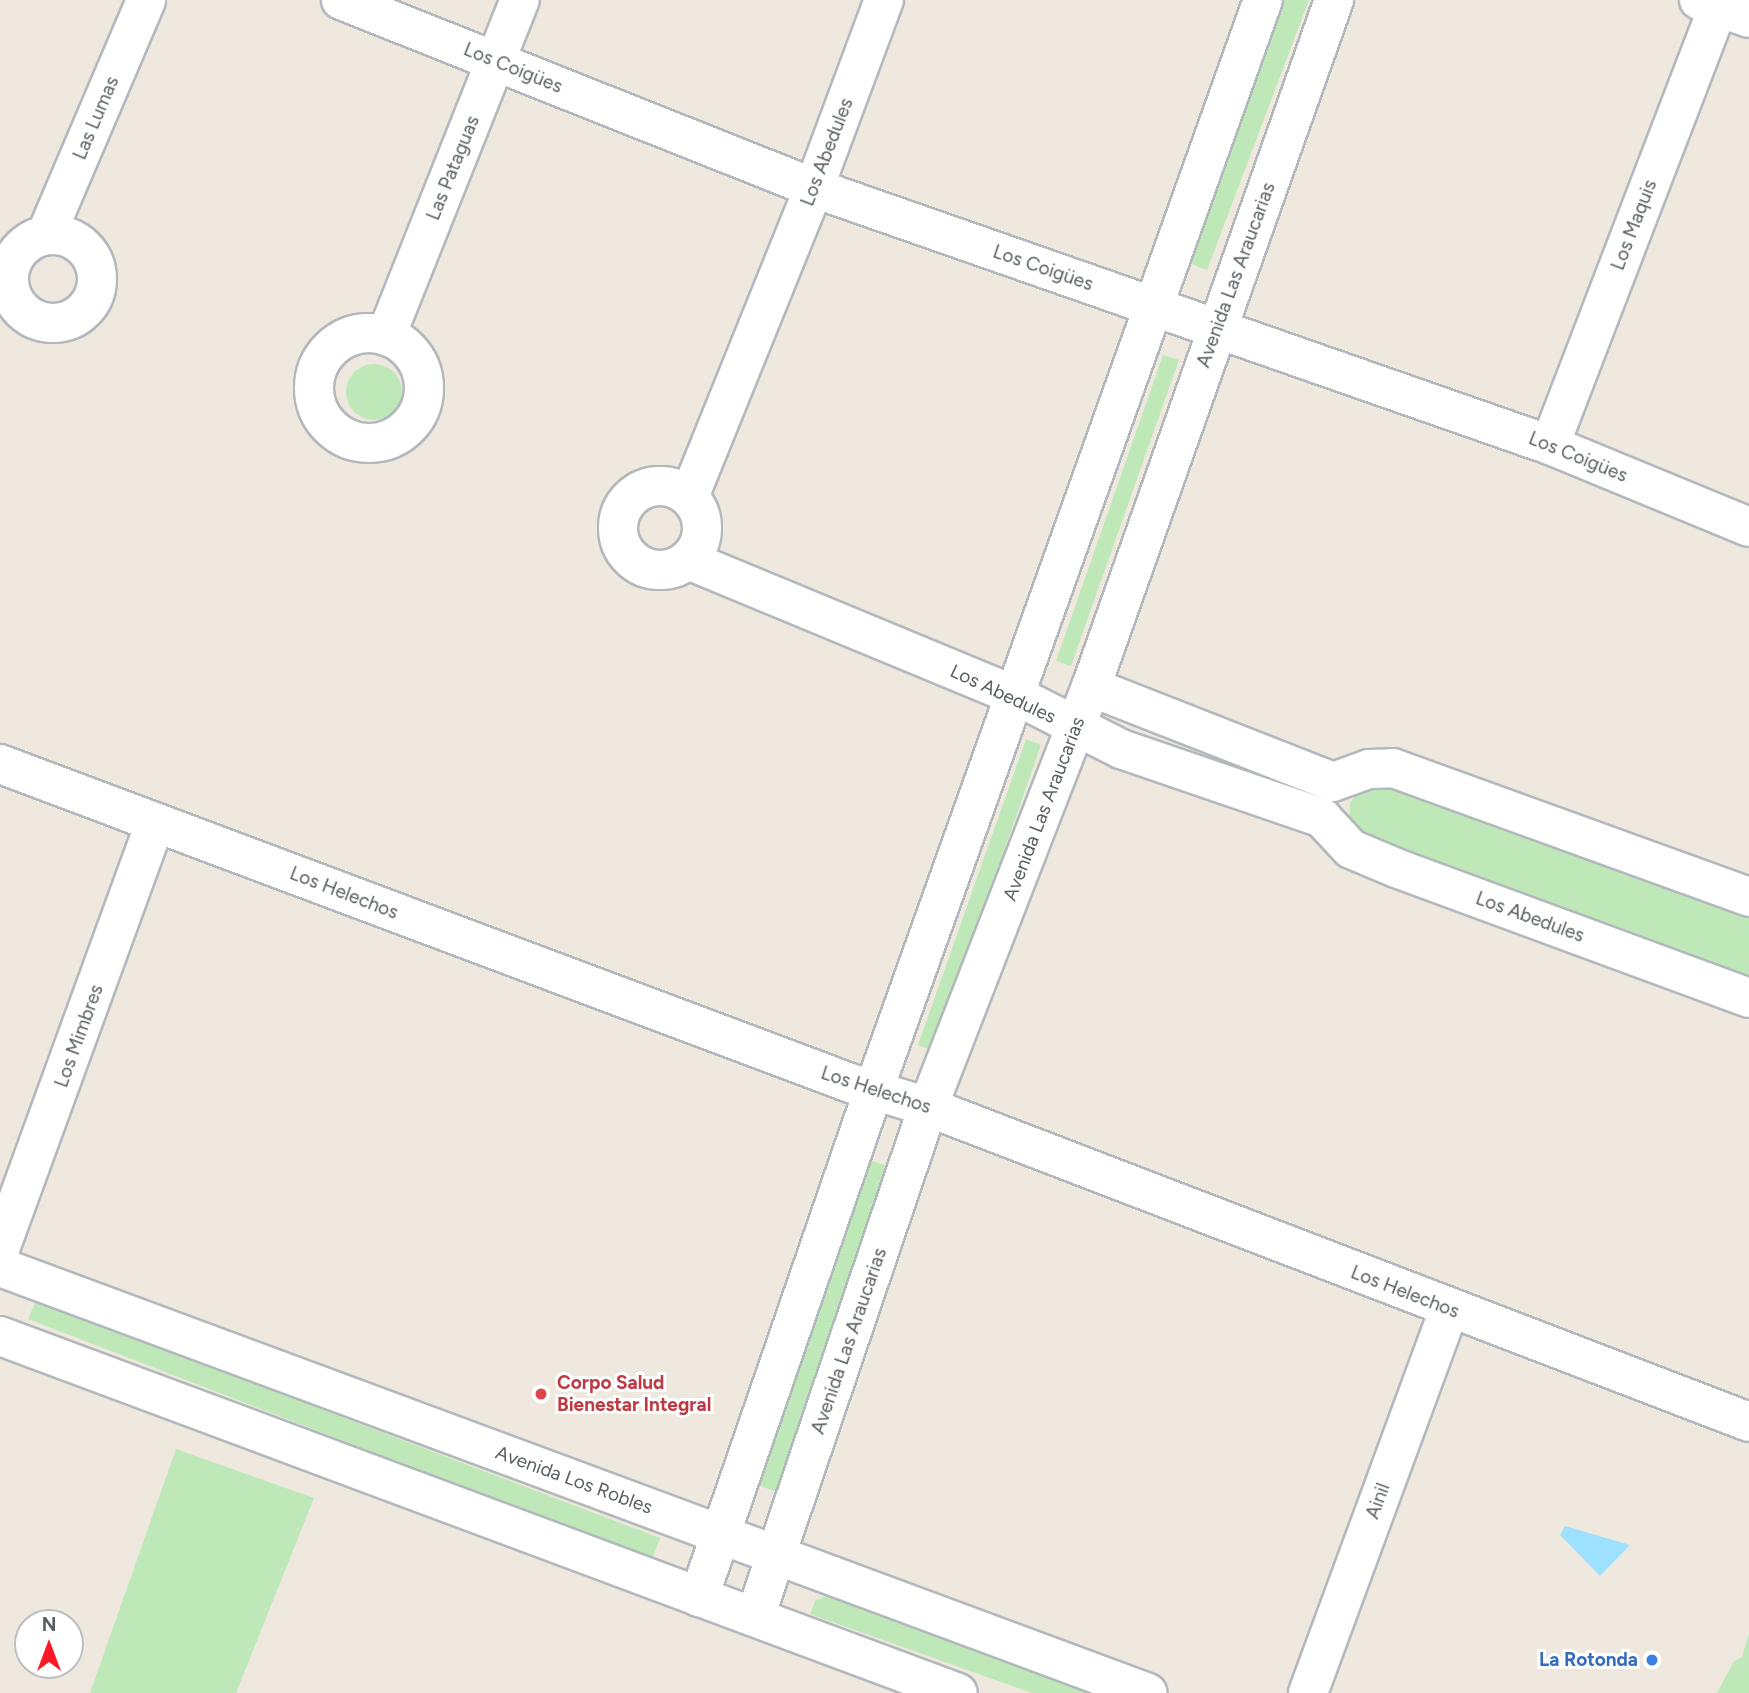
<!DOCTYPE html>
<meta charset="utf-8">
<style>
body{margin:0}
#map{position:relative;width:1749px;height:1693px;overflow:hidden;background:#eee8df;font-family:Figtree,sans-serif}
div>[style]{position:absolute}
.green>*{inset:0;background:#bfe8b8}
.round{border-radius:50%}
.water>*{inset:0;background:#9ee1ff}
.roads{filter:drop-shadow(2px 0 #b3b8bc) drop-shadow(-2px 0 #b3b8bc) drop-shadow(0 2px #b3b8bc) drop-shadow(0 -2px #b3b8bc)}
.minor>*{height:38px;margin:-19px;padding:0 19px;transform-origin:19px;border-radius:19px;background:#fff}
.minor>.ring{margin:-19px;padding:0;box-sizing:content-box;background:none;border:38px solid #fff;border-radius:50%}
.dots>*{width:19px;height:19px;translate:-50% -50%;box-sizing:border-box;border:4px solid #fff;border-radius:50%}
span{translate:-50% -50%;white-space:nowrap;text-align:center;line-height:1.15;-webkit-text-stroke:6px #fff;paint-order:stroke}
.street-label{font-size:19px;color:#585e62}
.health-label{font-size:19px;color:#be3a42;font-weight:700}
.left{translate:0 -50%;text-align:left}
.shop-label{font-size:19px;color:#366cbe;font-weight:700}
.right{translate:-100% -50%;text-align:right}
.north{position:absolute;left:14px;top:1609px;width:70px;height:70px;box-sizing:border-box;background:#fff;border:2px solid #bcbfc0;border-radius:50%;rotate:0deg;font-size:19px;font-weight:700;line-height:28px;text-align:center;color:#585e62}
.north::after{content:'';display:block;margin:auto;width:24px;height:32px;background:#fb1724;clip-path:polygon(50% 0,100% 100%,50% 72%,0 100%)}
</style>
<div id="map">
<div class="green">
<i style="clip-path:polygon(1285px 0,1309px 0,1207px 270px,1186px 262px)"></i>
<i style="clip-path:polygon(1163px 355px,1179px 360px,1071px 666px,1056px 661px)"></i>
<i class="round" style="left:346px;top:364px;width:56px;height:56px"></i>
<i style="clip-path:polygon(1026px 739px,1041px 745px,934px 1051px,918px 1045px)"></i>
<i style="clip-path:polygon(1378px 783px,1749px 916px,1749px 976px,1743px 981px,1354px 840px,1349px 825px,1350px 803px,1361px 787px)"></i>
<i style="clip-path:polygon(869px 1160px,890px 1167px,781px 1493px,760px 1486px)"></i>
<i style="clip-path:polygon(36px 1301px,660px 1538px,652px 1560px,28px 1319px)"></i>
<i style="clip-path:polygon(176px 1449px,314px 1498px,236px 1693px,90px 1693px)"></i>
<i style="clip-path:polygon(826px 1596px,1097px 1693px,1032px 1693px,810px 1614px,815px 1601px)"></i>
<i style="clip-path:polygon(1749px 1633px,1749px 1693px,1717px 1693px,1734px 1661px,1742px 1657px)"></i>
</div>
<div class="water">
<i style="clip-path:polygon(1565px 1526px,1630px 1545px,1600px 1576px,1560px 1535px)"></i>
</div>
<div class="roads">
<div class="minor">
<i style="left:341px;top:0;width:509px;rotate:21.68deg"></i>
<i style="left:814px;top:188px;width:780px;rotate:19.25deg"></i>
<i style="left:1550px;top:445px;width:215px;rotate:22.4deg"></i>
<i style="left:1699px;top:0;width:53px;rotate:19.8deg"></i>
<i style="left:46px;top:235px;width:255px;rotate:-66.9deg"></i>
<i class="ring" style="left:9px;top:235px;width:50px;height:50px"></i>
<i class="ring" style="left:314px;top:333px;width:72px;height:72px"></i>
<i style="left:386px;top:336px;width:362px;rotate:-68.3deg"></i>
<i style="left:1550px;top:445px;width:469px;rotate:-69deg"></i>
<i class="ring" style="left:618px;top:486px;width:46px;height:46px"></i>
<i style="left:689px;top:497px;width:333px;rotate:-68deg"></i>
<i style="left:814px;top:188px;width:201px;rotate:-69.6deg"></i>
<i style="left:688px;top:560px;width:356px;rotate:22.5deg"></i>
<i style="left:1017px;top:696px;width:117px;rotate:27deg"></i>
<i style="left:1121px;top:749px;width:213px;rotate:18.9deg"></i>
<i style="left:1322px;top:818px;width:42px;rotate:46.9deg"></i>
<i style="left:1351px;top:849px;width:49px;rotate:22.9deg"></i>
<i style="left:1396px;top:868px;width:376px;rotate:20.2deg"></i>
<i style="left:1091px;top:687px;width:260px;rotate:21.4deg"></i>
<i style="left:1333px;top:782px;width:38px;rotate:-20deg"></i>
<i style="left:1369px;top:769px;width:24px;rotate:-2deg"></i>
<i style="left:1393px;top:768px;width:379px;rotate:19.9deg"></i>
<i style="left:0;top:764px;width:908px;rotate:20.57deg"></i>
<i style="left:850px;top:1083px;width:82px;rotate:17.1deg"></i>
<i style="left:928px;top:1107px;width:879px;rotate:20.99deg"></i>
<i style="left:0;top:1249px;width:454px;rotate:-70deg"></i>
<i style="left:0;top:1267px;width:1224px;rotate:20.36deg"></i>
<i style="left:0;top:1336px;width:1022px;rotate:20.44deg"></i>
<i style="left:699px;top:1597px;width:534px;rotate:-70.99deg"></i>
<i style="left:873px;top:1092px;width:1160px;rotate:-70.35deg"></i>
<i style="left:755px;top:1617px;width:539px;rotate:-71.26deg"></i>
<i style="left:928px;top:1107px;width:451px;rotate:-68.8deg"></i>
<i style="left:1091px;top:687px;width:729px;rotate:-70.52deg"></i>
<i style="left:1308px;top:1693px;width:409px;rotate:-69.8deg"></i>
</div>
</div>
<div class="dots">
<i style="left:541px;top:1394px;background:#e0444e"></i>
<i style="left:1652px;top:1660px;background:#3f7fe0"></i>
</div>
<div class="street-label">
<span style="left:513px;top:68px;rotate:22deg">Los Coigües</span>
<span style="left:96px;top:118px;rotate:-67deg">Las Lumas</span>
<span style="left:827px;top:152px;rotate:-69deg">Los Abedules</span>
<span style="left:453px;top:168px;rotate:-68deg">Las Pataguas</span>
<span style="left:1634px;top:225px;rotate:-69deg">Los Maquis</span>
<span style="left:1043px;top:268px;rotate:19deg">Los Coigües</span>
<span style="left:1236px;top:275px;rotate:-70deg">Avenida Las Araucarias</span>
<span style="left:1578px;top:457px;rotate:22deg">Los Coigües</span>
<span style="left:1003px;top:694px;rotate:25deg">Los Abedules</span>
<span style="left:1044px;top:809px;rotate:-69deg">Avenida Las Araucarias</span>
<span style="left:344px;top:893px;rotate:21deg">Los Helechos</span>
<span style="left:1530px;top:917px;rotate:20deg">Los Abedules</span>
<span style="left:79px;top:1036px;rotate:-70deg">Los Mimbres</span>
<span style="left:876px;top:1090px;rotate:18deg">Los Helechos</span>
<span style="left:1405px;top:1292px;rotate:21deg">Los Helechos</span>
<span style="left:849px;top:1341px;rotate:-71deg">Avenida Las Araucarias</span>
<span style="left:574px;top:1480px;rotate:20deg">Avenida Los Robles</span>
<span style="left:1378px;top:1501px;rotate:-70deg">Ainil</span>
</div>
<div class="health-label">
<span class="left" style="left:557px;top:1394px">Corpo Salud<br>Bienestar Integral</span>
</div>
<div class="shop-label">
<span class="right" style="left:1638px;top:1660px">La Rotonda</span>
</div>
<div class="north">N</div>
</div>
